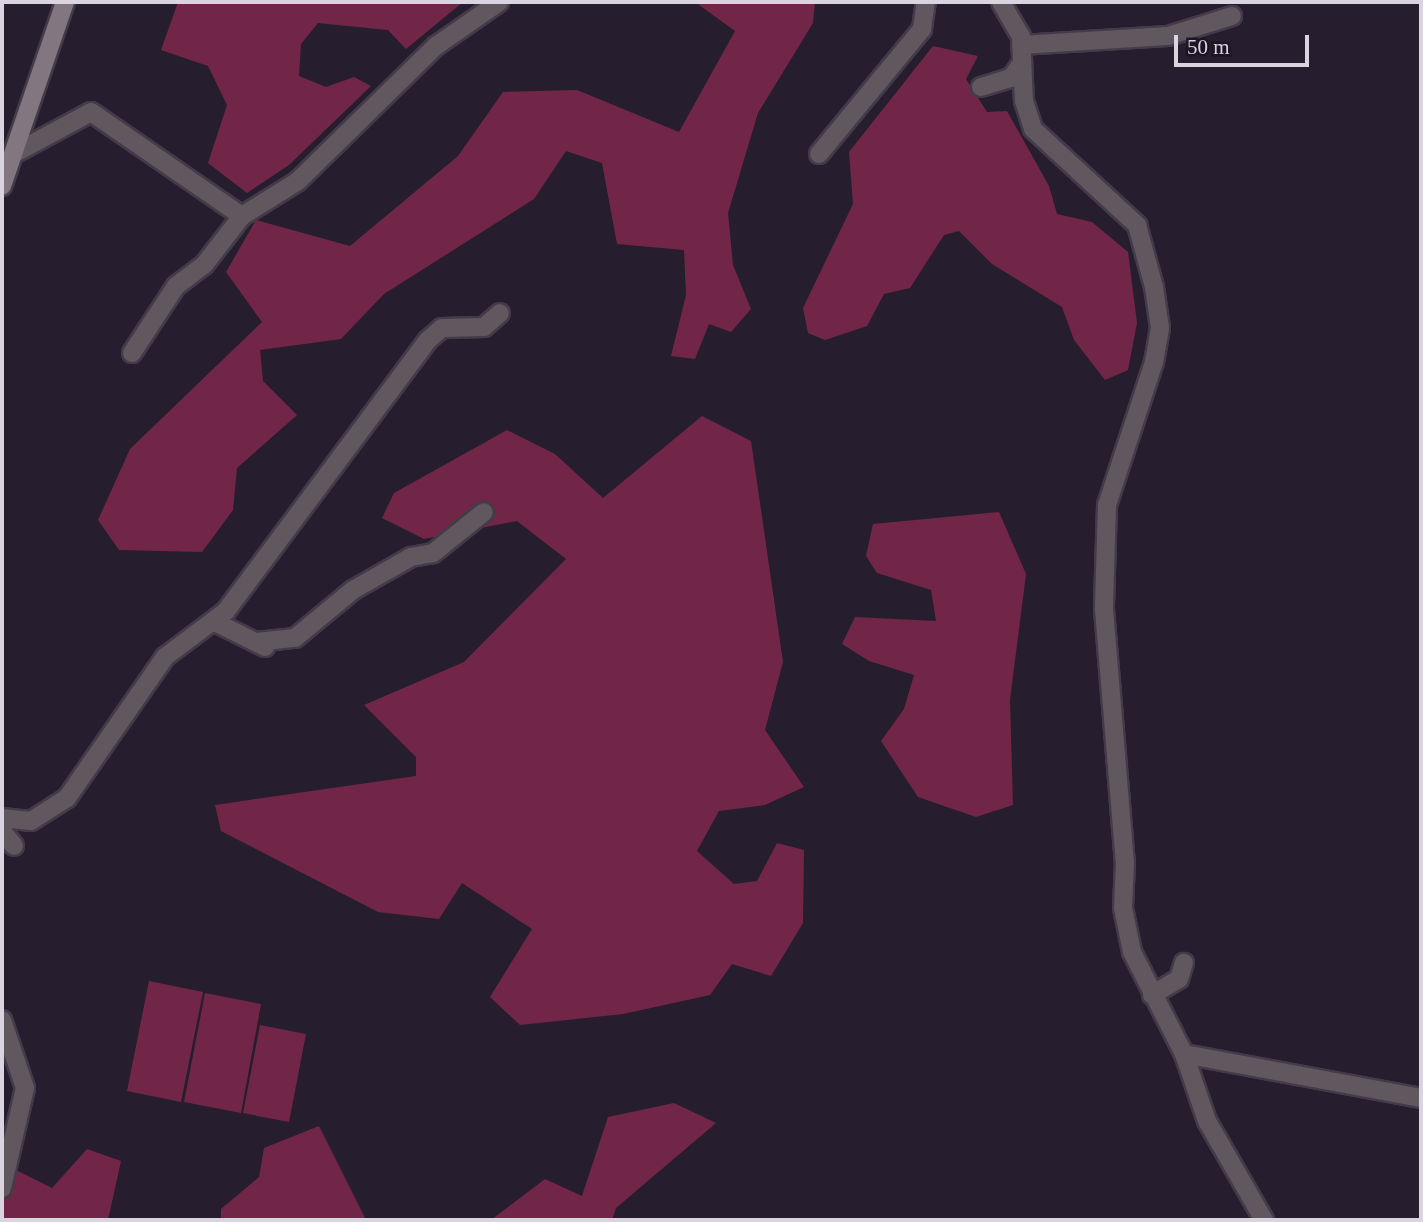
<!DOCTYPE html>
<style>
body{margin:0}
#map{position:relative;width:1423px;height:1222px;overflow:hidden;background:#261e2e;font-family:Georgia,serif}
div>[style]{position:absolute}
.green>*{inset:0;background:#722647}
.roads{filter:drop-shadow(2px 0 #433b4a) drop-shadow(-2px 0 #433b4a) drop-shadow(0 2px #433b4a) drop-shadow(0 -2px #433b4a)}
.street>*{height:18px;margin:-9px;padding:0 9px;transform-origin:9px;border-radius:9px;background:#60585e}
.secondary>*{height:18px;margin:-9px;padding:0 9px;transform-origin:9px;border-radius:9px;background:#827680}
span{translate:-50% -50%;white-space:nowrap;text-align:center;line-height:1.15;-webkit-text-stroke:7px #1d1524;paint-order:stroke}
.frame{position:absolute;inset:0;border:4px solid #d9d4df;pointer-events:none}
.scale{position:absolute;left:1174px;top:35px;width:135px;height:32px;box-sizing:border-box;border:4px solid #d9d4df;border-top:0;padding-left:9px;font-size:21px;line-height:24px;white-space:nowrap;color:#d9d4df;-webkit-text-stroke:5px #1d1524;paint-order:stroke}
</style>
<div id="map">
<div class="green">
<i style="clip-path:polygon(178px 2px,463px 2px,406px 49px,388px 30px,318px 23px,301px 44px,299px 76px,326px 87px,354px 77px,371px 86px,289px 165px,247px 193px,208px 163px,227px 105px,208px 66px,161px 50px)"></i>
<i style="clip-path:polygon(695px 2px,815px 2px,813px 23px,758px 113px,728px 213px,733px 265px,751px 309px,731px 332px,709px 324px,695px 359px,671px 356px,686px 295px,684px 250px,617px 244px,602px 163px,566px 151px,534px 199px,384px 294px,341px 339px,260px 350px,263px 381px,297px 415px,237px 468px,233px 510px,202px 552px,119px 550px,98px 520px,130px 449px,262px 322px,226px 272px,256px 220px,350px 246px,458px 156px,503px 92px,577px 90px,679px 132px,735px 31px)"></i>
<i style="clip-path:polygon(933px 46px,978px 56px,966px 79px,987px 112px,1007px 111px,1049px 186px,1057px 214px,1092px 222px,1128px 252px,1137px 323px,1128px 370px,1105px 380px,1074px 340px,1062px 307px,992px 264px,959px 231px,944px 235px,910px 288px,884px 294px,867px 326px,825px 340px,808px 333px,803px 308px,853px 204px,849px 152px)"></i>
<i style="clip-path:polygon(702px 416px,751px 441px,783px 662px,765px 730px,804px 787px,765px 805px,719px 811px,697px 851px,734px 884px,757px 881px,777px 843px,804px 850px,803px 923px,771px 976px,732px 964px,710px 995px,623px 1014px,520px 1025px,490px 997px,532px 929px,462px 883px,439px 919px,378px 912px,221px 831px,215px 805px,416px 776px,416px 757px,364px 705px,464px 662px,566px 559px,517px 521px,424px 539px,382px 518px,394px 493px,507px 430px,555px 454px,603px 498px)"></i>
<i style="clip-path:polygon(999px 512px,1026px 574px,1010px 700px,1013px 805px,976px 817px,918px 797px,881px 741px,904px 709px,914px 675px,869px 661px,842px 644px,855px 617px,936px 621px,931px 590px,877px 573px,866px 556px,873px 524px)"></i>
<i style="clip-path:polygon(149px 981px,203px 992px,181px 1102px,127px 1091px)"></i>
<i style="clip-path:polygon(205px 993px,261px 1004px,241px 1113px,184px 1102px)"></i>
<i style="clip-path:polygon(260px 1025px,306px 1034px,289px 1122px,243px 1113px)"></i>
<i style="clip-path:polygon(674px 1103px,716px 1123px,616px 1208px,612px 1220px,491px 1220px,545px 1179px,582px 1196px,608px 1117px)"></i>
<i style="clip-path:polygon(319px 1126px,366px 1220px,221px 1220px,221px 1209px,259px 1177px,264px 1148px)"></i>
<i style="clip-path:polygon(87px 1149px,121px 1161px,108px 1220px,2px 1220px,8px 1166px,52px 1188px)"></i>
</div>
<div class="roads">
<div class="street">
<i style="left:1001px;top:2px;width:39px;rotate:60deg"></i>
<i style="left:1021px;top:36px;width:65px;rotate:87.4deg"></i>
<i style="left:1024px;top:101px;width:29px;rotate:72deg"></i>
<i style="left:1033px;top:129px;width:142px;rotate:42.7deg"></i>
<i style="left:1137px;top:225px;width:64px;rotate:74.7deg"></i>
<i style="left:1154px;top:287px;width:41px;rotate:81.7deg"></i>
<i style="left:1160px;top:328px;width:35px;rotate:100deg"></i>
<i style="left:1154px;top:362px;width:151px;rotate:108.2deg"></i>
<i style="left:1107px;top:505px;width:104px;rotate:91.7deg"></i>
<i style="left:1104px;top:609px;width:254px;rotate:85.3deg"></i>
<i style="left:1125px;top:862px;width:46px;rotate:92.5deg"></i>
<i style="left:1123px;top:908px;width:45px;rotate:78.4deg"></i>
<i style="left:1132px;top:952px;width:114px;rotate:63deg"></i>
<i style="left:1021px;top:45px;width:147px;rotate:-3.5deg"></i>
<i style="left:1168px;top:36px;width:67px;rotate:-17.4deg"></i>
<i style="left:981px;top:87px;width:31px;rotate:-17deg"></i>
<i style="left:1011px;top:78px;width:17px;rotate:-54deg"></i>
<i style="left:15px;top:153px;width:86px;rotate:-28.3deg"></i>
<i style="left:91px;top:112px;width:183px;rotate:34.6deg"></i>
<i style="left:242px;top:216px;width:66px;rotate:-32deg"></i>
<i style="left:298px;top:181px;width:193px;rotate:-44.4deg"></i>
<i style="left:436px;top:46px;width:77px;rotate:-34.9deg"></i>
<i style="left:819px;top:154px;width:162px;rotate:-50.5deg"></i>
<i style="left:922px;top:29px;width:27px;rotate:-82deg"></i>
<i style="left:132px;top:353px;width:80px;rotate:-56.7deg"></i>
<i style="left:176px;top:286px;width:35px;rotate:-37deg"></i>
<i style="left:204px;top:265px;width:62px;rotate:-52.2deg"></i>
<i style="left:215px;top:622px;width:56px;rotate:26.6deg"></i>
<i style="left:256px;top:642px;width:39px;rotate:-6deg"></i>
<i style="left:295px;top:638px;width:75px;rotate:-39.6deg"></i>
<i style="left:353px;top:590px;width:67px;rotate:-29.6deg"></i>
<i style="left:411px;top:557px;width:22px;rotate:-10deg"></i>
<i style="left:433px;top:553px;width:65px;rotate:-38.8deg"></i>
<i style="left:2px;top:818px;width:29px;rotate:6deg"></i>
<i style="left:31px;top:821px;width:43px;rotate:-32.6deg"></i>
<i style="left:67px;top:798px;width:172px;rotate:-55.2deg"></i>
<i style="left:165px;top:657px;width:76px;rotate:-37deg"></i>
<i style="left:226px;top:611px;width:338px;rotate:-53.3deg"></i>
<i style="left:428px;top:340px;width:18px;rotate:-41deg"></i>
<i style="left:442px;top:328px;width:42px;rotate:-1.4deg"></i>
<i style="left:484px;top:327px;width:21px;rotate:-41deg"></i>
<i style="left:2px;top:831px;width:19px;rotate:51deg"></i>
<i style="left:1152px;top:995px;width:31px;rotate:-31deg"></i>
<i style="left:1179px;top:979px;width:17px;rotate:-73deg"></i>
<i style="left:2px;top:1020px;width:72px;rotate:71.3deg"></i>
<i style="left:25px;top:1088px;width:103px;rotate:103deg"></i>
<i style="left:1264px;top:1220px;width:114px;rotate:-119.9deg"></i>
<i style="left:1207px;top:1121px;width:71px;rotate:-108.9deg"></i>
<i style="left:1184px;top:1054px;width:241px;rotate:10.5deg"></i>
</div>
<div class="secondary">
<i style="left:2px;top:186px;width:194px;rotate:-71.1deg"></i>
</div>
</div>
<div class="frame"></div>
<div class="scale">50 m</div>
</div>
